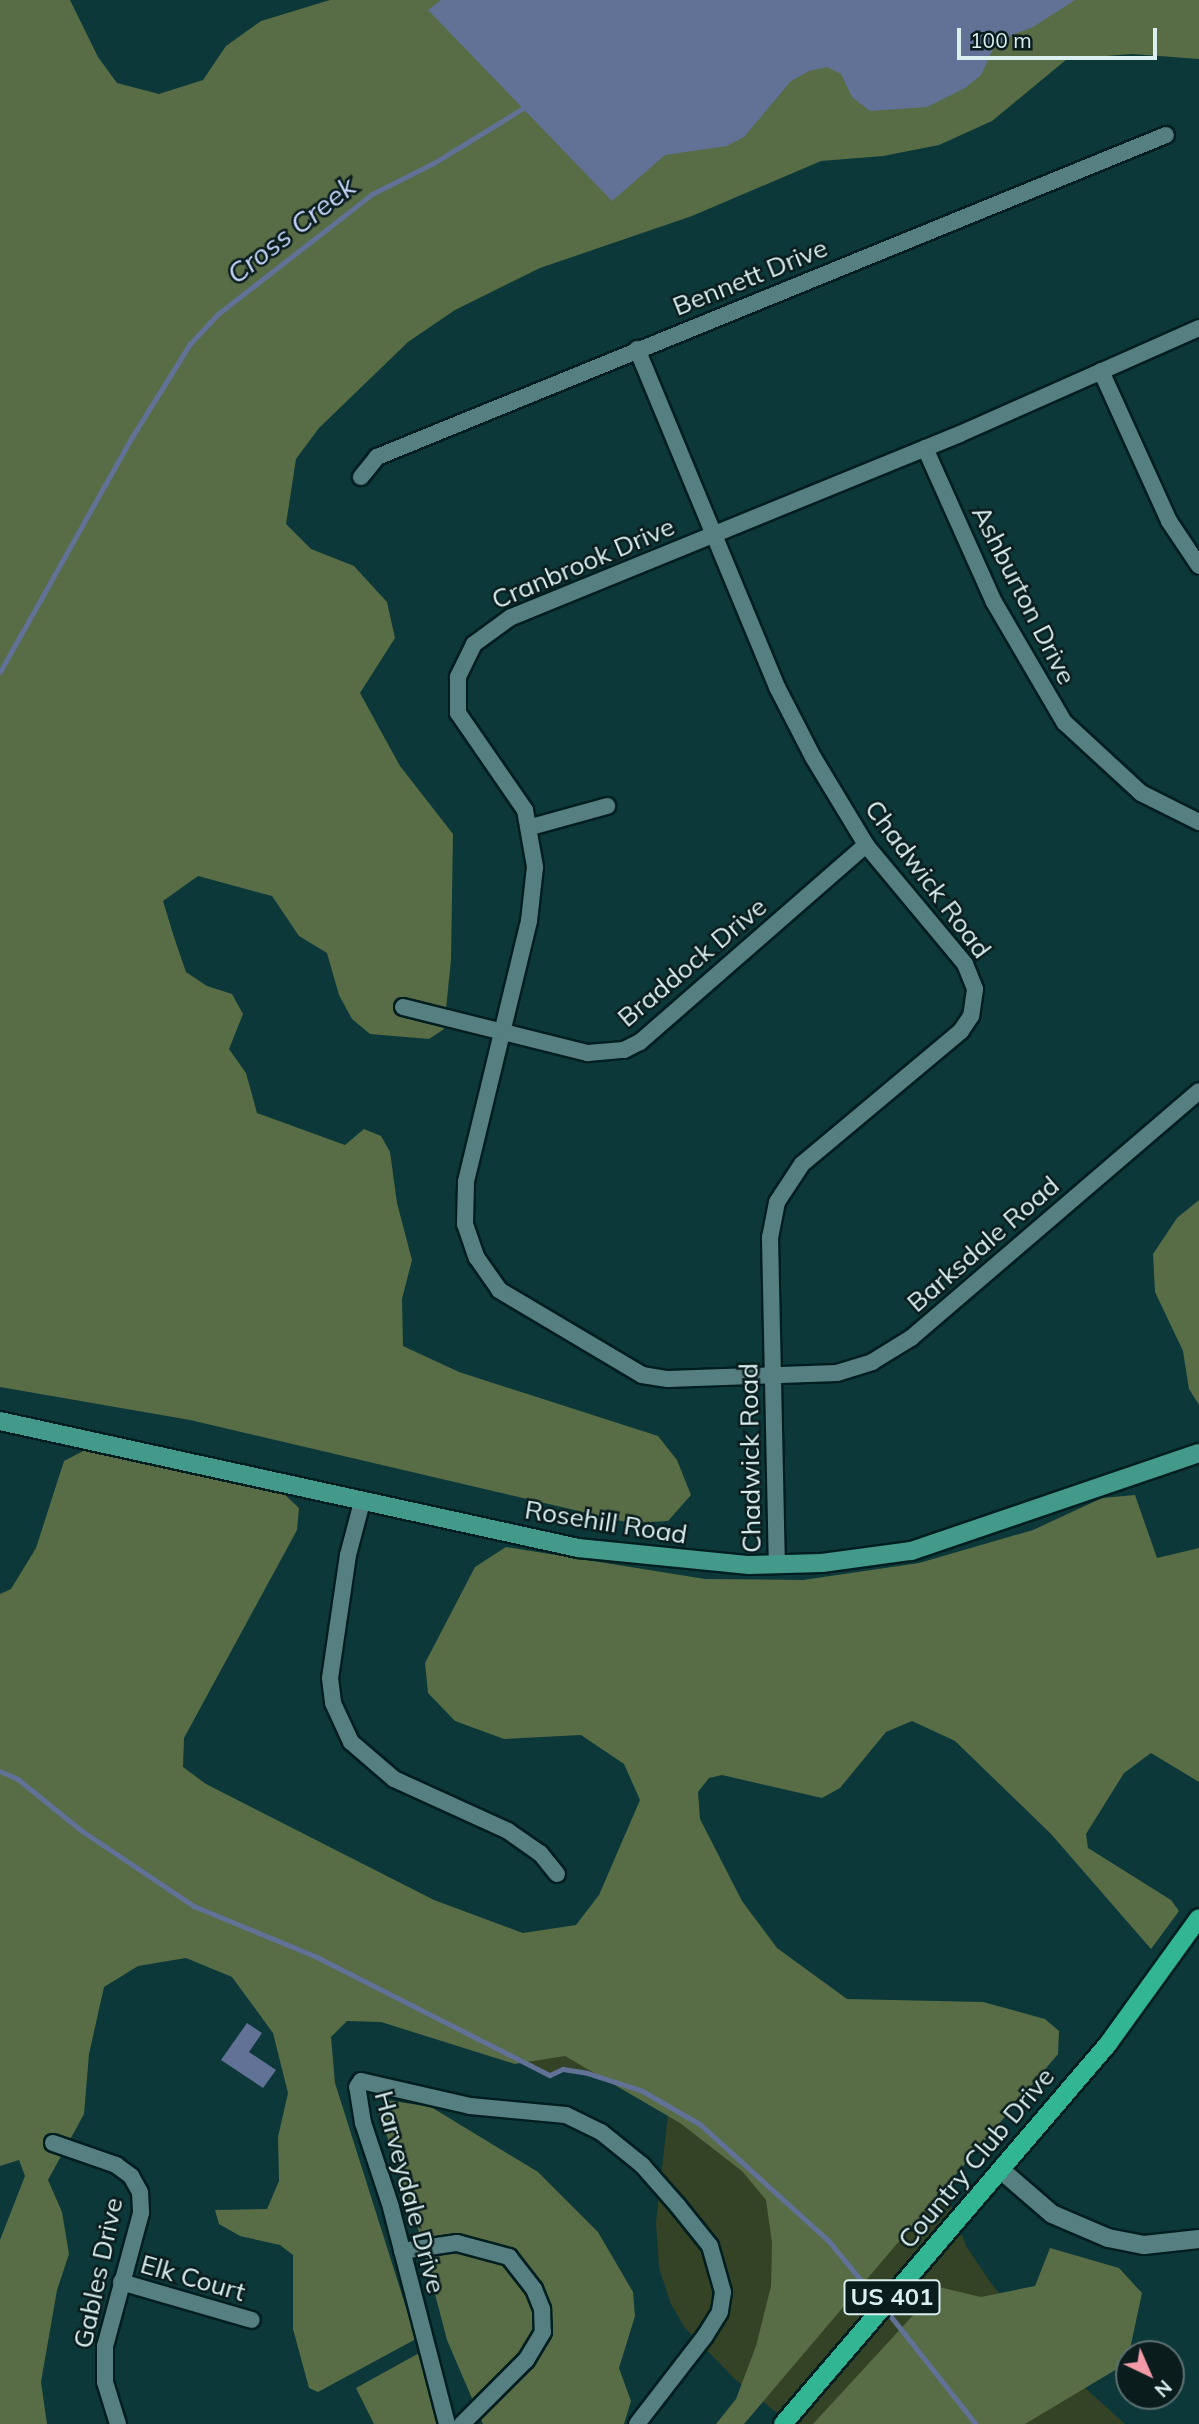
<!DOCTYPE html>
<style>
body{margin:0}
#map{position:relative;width:1199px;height:2424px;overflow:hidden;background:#0c383a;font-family:Mulish,sans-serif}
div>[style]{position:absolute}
.green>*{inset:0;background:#344326}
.forest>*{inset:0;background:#586c46}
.water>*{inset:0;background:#627297}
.stream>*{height:4.5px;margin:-2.25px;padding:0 2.25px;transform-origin:2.25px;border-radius:2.25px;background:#627297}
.roads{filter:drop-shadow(2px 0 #001e1f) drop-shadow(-2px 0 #001e1f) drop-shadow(0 2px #001e1f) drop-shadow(0 -2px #001e1f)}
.minor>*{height:16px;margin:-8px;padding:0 8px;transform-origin:8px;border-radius:8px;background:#557f81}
.tertiary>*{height:18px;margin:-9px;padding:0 9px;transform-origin:9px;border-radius:9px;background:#557f81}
.secondary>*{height:18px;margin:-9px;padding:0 9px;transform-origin:9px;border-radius:9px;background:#439a8a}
.primary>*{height:18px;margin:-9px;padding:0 9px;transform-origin:9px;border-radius:9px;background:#31b593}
span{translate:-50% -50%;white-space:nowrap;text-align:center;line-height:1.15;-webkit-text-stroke:5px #0b1c1d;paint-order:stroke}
.shield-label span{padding:2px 5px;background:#0b1c1d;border:2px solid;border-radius:5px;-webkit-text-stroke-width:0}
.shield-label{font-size:24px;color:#d9eff0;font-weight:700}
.street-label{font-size:26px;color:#d9eff0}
.water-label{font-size:28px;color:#c5d6fb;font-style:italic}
.north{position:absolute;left:1115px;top:2340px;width:70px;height:70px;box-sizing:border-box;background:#0b1c1d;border:2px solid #5d7071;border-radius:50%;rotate:136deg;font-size:19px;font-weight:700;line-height:28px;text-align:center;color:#d9eff0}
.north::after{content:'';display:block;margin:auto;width:24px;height:32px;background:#f39aa9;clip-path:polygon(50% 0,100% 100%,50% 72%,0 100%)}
.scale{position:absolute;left:957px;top:28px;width:200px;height:32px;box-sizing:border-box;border:4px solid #d9eff0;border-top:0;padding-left:9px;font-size:21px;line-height:24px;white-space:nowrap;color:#d9eff0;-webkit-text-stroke:5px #0b1c1d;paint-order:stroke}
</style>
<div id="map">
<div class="green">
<i style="clip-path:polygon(295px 1839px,416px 1891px,932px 2152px,966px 2246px,991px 2283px,1051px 2357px,1125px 2424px,791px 2424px,736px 2380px,685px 2328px,671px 2304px,659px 2268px,656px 2222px,669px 2105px,641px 2090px,587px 2073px,563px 2069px,550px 2075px,315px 1956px)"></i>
</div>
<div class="forest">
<i style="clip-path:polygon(0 0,70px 0,98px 57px,117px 83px,159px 94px,203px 80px,226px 46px,261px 21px,330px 0,1199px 0,1199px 59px,1132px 54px,1067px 59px,992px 121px,939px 145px,883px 156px,821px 161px,692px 216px,540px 268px,455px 310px,408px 342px,319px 428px,296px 459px,286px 524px,311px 549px,354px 566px,387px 602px,395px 638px,360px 693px,400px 766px,453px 834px,451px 960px,444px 1029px,429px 1039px,370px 1034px,352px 1019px,339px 995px,327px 953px,299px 936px,272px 896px,198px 876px,163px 901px,175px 940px,186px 972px,207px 986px,232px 994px,243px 1014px,229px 1049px,246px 1073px,257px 1113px,345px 1145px,364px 1129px,381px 1136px,390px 1152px,397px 1203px,412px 1260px,402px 1299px,403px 1346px,459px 1372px,658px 1436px,677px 1460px,691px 1495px,668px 1521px,630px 1523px,190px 1420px,0 1387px)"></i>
<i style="clip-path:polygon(1199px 1200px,1199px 1405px,1189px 1389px,1183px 1351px,1155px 1292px,1153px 1254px,1177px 1218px)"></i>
<i style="clip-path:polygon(85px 1450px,283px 1493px,299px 1508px,297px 1530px,184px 1738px,183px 1767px,206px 1784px,434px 1900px,523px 1933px,576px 1925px,599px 1895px,640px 1800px,624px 1764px,581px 1735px,504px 1739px,455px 1721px,428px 1693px,425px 1663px,475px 1567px,506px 1547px,705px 1579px,803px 1580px,919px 1563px,1033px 1530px,1102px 1498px,1135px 1495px,1157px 1558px,1199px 1548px,1199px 1782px,1151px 1753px,1124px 1773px,1086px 1834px,1088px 1848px,1171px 1900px,1179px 1911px,1151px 1949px,1051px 1834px,955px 1741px,912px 1721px,886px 1732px,840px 1788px,822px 1798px,722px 1775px,709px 1778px,698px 1792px,700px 1819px,742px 1901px,777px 1948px,847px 1999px,983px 2002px,1045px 2019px,1059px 2031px,1058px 2054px,744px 2424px,716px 2424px,736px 2399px,756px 2346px,771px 2286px,772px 2243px,766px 2200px,742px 2171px,680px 2123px,565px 2056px,515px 2064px,381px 2022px,347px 2021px,331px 2037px,335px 2083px,416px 2339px,318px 2392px,309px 2388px,293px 2329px,293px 2255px,280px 2245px,240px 2236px,219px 2224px,215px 2210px,267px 2209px,279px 2181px,278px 2137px,288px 2093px,273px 2033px,232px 1977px,186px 1958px,138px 1966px,104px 1987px,89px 2054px,84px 2114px,48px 2180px,62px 2212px,69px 2254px,57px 2290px,41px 2382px,47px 2424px,0 2424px,0 2240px,25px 2176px,19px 2160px,0 2166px,0 1594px,11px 1589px,36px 1548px,64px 1461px)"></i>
<i style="clip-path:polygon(387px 2100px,431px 2107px,538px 2172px,598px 2232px,633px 2292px,635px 2316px,619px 2368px,631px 2401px,624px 2424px,483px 2424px,447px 2340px,416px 2221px,378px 2110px)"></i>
<i style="clip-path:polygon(1050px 2248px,1119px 2268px,1142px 2293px,1127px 2363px,1025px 2424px,813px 2424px,939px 2287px,981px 2297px,1035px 2286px)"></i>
<i style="clip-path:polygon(421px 2352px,439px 2424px,374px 2424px,356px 2388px)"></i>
</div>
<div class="water">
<i style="clip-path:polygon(441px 0,1075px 0,1033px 27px,1014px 34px,993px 49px,981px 75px,965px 88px,927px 107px,870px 111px,852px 97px,841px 74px,827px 67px,809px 71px,791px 81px,744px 137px,727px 146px,665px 155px,612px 201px,428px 10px)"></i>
<i style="clip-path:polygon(247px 2023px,262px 2033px,249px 2052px,276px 2070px,263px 2088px,221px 2060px)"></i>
</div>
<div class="stream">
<i style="left:0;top:672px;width:270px;rotate:-60.7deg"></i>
<i style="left:132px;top:437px;width:110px;rotate:-58.1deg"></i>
<i style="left:190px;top:344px;width:41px;rotate:-47deg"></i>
<i style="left:218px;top:314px;width:195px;rotate:-37.9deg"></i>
<i style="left:372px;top:194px;width:69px;rotate:-26.6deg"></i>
<i style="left:434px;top:163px;width:107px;rotate:-31.6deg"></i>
<i style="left:0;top:1771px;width:20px;rotate:24deg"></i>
<i style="left:18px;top:1779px;width:81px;rotate:39deg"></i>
<i style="left:81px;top:1830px;width:136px;rotate:33.9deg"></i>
<i style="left:194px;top:1906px;width:131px;rotate:22.5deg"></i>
<i style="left:315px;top:1956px;width:263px;rotate:26.9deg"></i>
<i style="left:550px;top:2075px;width:14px;rotate:-25deg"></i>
<i style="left:563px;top:2069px;width:24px;rotate:9deg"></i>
<i style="left:587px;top:2073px;width:57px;rotate:17.5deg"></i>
<i style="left:641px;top:2090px;width:68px;rotate:30deg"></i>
<i style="left:700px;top:2124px;width:174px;rotate:42.2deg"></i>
<i style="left:829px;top:2241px;width:80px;rotate:50.6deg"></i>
<i style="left:886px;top:2310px;width:145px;rotate:51.7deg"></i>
</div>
<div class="roads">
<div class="minor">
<i style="left:1199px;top:328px;width:261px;rotate:156.1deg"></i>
<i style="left:960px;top:434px;width:485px;rotate:157.8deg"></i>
<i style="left:511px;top:617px;width:46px;rotate:143.9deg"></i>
<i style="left:474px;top:644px;width:37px;rotate:116deg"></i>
<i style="left:458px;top:677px;width:36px;rotate:90deg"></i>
<i style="left:458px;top:713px;width:118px;rotate:55.4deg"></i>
<i style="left:525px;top:810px;width:58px;rotate:80deg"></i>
<i style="left:535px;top:867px;width:54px;rotate:96.3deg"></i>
<i style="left:529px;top:921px;width:268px;rotate:103.6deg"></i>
<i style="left:466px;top:1182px;width:42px;rotate:91.4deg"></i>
<i style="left:465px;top:1224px;width:36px;rotate:71deg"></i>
<i style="left:477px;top:1258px;width:39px;rotate:55deg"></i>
<i style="left:499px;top:1290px;width:166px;rotate:30.7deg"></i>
<i style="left:642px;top:1375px;width:26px;rotate:9deg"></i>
<i style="left:668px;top:1379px;width:169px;rotate:-2deg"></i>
<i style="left:837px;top:1373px;width:37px;rotate:-17deg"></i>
<i style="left:872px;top:1362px;width:46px;rotate:-31.6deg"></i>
<i style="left:911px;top:1338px;width:379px;rotate:-40.6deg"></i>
<i style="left:637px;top:349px;width:366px;rotate:67.5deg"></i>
<i style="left:777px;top:687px;width:79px;rotate:62.8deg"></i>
<i style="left:813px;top:757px;width:103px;rotate:58.9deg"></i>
<i style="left:866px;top:845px;width:155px;rotate:50.2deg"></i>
<i style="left:965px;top:964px;width:27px;rotate:68deg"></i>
<i style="left:975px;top:989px;width:27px;rotate:98deg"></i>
<i style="left:971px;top:1016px;width:18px;rotate:124deg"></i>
<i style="left:961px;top:1031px;width:207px;rotate:140.1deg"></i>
<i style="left:802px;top:1164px;width:45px;rotate:123.3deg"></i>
<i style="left:777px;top:1202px;width:36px;rotate:101deg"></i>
<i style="left:770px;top:1237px;width:328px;rotate:88.8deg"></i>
<i style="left:1101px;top:371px;width:165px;rotate:65.6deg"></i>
<i style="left:1169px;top:521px;width:54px;rotate:56.3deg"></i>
<i style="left:925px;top:448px;width:169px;rotate:65.9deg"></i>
<i style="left:994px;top:602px;width:139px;rotate:59.7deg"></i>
<i style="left:1064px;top:722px;width:105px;rotate:42.7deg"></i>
<i style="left:1141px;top:793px;width:65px;rotate:26.6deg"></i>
<i style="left:361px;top:477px;width:26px;rotate:-51deg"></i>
<i style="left:377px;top:457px;width:852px;rotate:-22.2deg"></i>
<i style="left:531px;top:827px;width:79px;rotate:-15.4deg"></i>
<i style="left:403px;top:1007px;width:191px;rotate:14deg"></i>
<i style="left:588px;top:1053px;width:36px;rotate:-5deg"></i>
<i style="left:624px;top:1050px;width:18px;rotate:-27deg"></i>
<i style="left:640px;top:1042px;width:300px;rotate:-41.1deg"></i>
<i style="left:362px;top:1502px;width:55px;rotate:104.8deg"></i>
<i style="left:348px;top:1555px;width:124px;rotate:98.3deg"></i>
<i style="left:330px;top:1678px;width:25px;rotate:83deg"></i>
<i style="left:333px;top:1703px;width:43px;rotate:65.2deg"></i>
<i style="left:351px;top:1742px;width:57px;rotate:40.7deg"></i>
<i style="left:394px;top:1779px;width:125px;rotate:24.5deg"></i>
<i style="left:508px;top:1831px;width:39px;rotate:35deg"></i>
<i style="left:540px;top:1853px;width:27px;rotate:51deg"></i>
<i style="left:53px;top:2143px;width:67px;rotate:19.2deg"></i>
<i style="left:116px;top:2165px;width:19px;rotate:36deg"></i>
<i style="left:131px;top:2176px;width:18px;rotate:61deg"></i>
<i style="left:140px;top:2192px;width:21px;rotate:87deg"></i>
<i style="left:141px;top:2213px;width:138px;rotate:105.1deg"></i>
<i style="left:105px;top:2346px;width:36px;rotate:90deg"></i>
<i style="left:105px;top:2382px;width:44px;rotate:72.8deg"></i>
<i style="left:402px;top:2251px;width:56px;rotate:-8.3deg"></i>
<i style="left:457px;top:2243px;width:54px;rotate:15.1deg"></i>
<i style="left:509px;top:2257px;width:41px;rotate:52deg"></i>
<i style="left:534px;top:2289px;width:22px;rotate:68deg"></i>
<i style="left:542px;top:2309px;width:23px;rotate:88deg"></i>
<i style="left:543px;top:2332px;width:33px;rotate:121deg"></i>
<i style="left:526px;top:2360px;width:91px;rotate:135deg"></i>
<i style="left:121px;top:2282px;width:136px;rotate:16.2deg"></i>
<i style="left:447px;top:2424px;width:224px;rotate:-104.5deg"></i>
<i style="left:391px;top:2207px;width:89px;rotate:-108.4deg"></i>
<i style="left:363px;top:2123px;width:36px;rotate:-99deg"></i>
<i style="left:357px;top:2087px;width:7px;rotate:-56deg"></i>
<i style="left:361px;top:2081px;width:112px;rotate:12.9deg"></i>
<i style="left:470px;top:2106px;width:96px;rotate:5.4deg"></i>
<i style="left:566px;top:2115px;width:39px;rotate:26deg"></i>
<i style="left:601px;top:2132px;width:53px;rotate:38.8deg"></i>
<i style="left:642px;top:2165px;width:55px;rotate:48.7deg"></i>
<i style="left:678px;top:2206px;width:51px;rotate:51.3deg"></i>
<i style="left:710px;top:2246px;width:48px;rotate:74.2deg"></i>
<i style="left:723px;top:2292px;width:20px;rotate:99deg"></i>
<i style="left:720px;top:2312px;width:28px;rotate:122deg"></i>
<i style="left:705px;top:2336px;width:111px;rotate:127.7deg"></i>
</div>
<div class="tertiary">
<i style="left:1001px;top:2170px;width:67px;rotate:40.8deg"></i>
<i style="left:1052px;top:2214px;width:61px;rotate:23.2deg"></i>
<i style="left:1108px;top:2238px;width:37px;rotate:11deg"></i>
<i style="left:1144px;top:2245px;width:55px;rotate:-6.2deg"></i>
</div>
<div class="secondary">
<i style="left:0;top:1421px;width:592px;rotate:12.39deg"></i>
<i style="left:578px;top:1548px;width:172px;rotate:5.7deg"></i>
<i style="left:749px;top:1565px;width:73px;rotate:-1.6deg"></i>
<i style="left:822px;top:1563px;width:90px;rotate:-7.7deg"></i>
<i style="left:911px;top:1551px;width:304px;rotate:-18.8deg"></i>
</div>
<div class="primary">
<i style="left:783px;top:2424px;width:500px;rotate:-49.46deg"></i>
<i style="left:1108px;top:2044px;width:155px;rotate:-54.2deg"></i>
</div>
</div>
<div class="shield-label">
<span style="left:892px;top:2297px">US 401</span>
</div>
<div class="street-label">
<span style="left:750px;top:277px;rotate:-22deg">Bennett Drive</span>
<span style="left:583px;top:563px;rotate:-23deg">Cranbrook Drive</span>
<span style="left:1024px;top:595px;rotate:63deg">Ashburton Drive</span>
<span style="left:928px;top:879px;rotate:53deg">Chadwick Road</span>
<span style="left:692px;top:962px;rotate:-40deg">Braddock Drive</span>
<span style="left:983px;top:1244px;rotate:-41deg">Barksdale Road</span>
<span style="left:750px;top:1458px;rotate:-91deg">Chadwick Road</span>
<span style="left:606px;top:1522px;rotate:9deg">Rosehill Road</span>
<span style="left:976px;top:2158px;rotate:-50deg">Country Club Drive</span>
<span style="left:410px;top:2192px;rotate:75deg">Harveydale Drive</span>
<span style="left:98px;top:2273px;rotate:-78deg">Gables Drive</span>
<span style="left:193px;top:2278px;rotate:16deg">Elk Court</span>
</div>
<div class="water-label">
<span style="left:291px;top:230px;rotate:-38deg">Cross Creek</span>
</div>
<div class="north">N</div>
<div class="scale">100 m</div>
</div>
